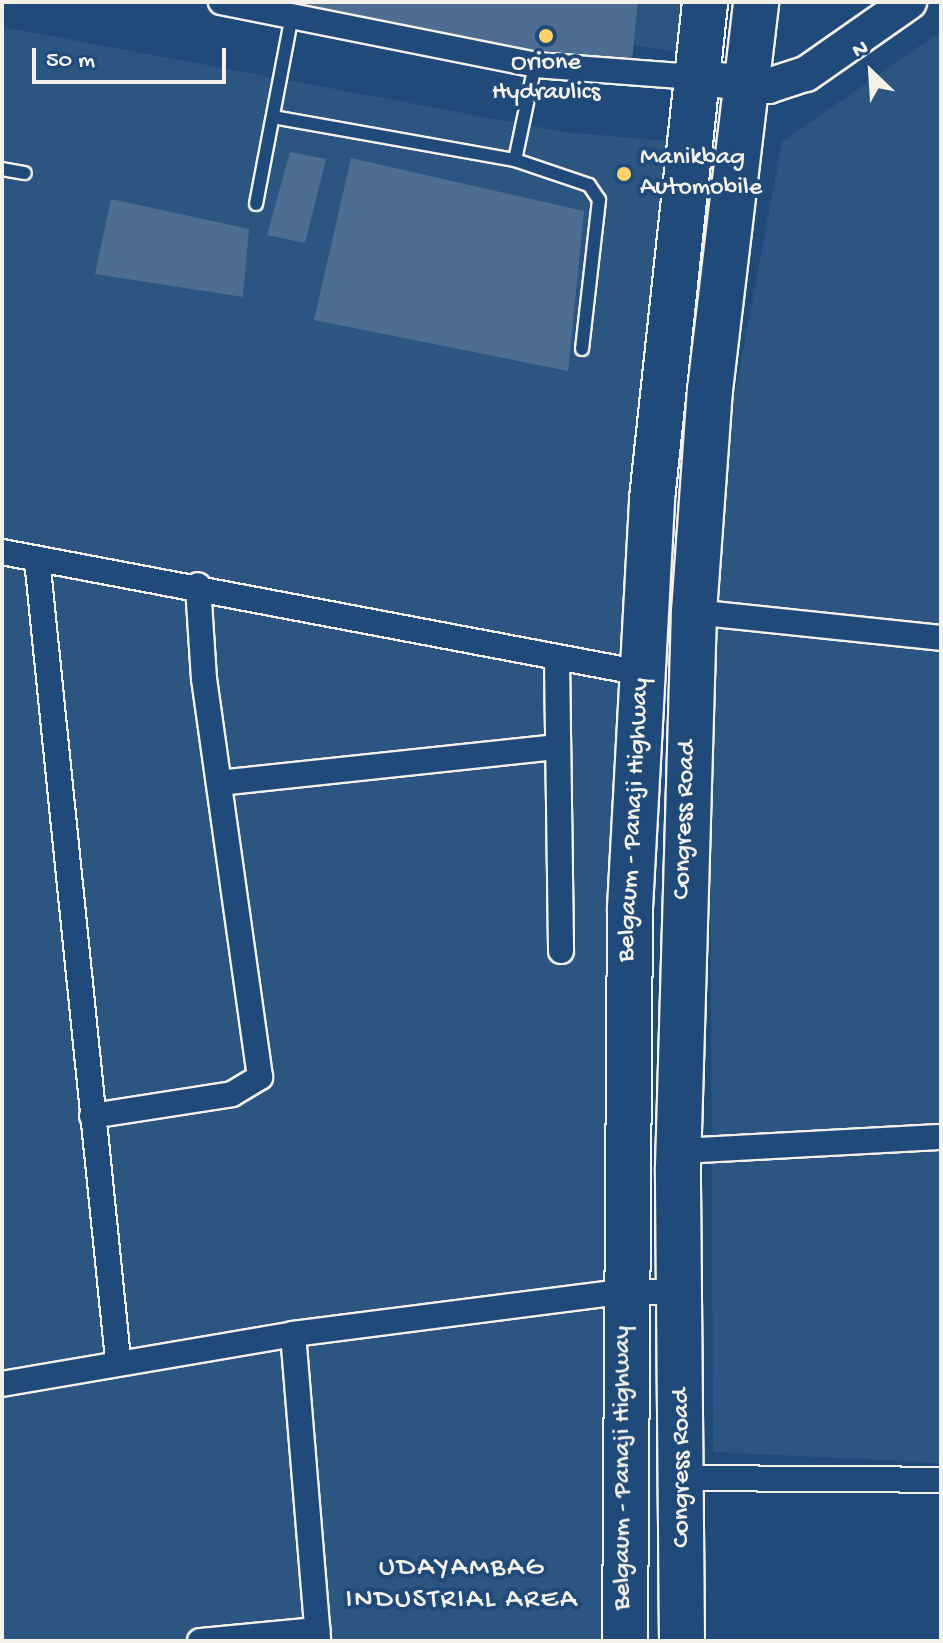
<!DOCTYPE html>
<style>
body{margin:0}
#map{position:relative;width:943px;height:1643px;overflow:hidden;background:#1f4a7a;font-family:"Gochi Hand",sans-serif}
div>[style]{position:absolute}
.built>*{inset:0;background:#2d5581}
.building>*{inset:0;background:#4d6e92}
.roads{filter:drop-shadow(2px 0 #f4f1e8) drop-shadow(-2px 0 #f4f1e8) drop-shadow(0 2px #f4f1e8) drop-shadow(0 -2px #f4f1e8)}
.lane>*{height:12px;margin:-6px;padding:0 6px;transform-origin:6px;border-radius:6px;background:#1f4a7a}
.street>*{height:24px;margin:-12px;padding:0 12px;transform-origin:12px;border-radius:12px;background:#1f4a7a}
.secondary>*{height:34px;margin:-17px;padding:0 17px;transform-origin:17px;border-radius:17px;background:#1f4a7a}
.highway>*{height:44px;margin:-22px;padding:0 22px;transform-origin:22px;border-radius:22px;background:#1f4a7a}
.dots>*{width:22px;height:22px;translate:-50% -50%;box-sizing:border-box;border:4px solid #1f4a7a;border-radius:50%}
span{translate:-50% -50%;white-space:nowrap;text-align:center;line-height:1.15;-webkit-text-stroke:8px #1f4a7a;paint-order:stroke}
.poi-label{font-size:26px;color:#f4f1e8}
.left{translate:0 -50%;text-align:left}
.street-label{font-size:26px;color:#f4f1e8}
.neighbourhood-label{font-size:28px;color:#f4f1e8;letter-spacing:2px}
.frame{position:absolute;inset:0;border:4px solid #f4f1e8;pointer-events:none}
.north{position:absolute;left:831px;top:32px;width:80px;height:80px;-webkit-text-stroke:6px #1f4a7a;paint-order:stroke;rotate:335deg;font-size:22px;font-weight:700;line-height:32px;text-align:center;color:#f4f1e8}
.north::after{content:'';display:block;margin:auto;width:28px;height:36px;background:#f4f1e8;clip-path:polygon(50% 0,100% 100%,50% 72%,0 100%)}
.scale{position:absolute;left:32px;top:48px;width:194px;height:36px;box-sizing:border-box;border:4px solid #f4f1e8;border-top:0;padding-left:10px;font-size:24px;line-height:28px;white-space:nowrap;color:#f4f1e8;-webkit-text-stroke:6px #1f4a7a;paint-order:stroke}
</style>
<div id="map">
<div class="built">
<i style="clip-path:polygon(374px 2px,701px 2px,695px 55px)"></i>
<i style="clip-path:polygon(2px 27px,565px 132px,667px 141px,620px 740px,613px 1641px,2px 1641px)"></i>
<i style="clip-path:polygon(941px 31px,941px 1641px,940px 1463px,713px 1452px,709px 533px,782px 142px)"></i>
</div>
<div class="building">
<i style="clip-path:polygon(293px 2px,638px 2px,631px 70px)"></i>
<i style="clip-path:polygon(290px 152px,326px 159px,305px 243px,267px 235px)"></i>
<i style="clip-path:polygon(351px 158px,584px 211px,568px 371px,314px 320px)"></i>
<i style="clip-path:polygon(111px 199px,249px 229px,243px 297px,95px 274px)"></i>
</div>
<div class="roads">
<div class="lane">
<i style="left:273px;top:117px;width:246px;rotate:10.1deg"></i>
<i style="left:515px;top:160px;width:78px;rotate:18.7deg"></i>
<i style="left:589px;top:185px;width:18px;rotate:56deg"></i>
<i style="left:599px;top:200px;width:150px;rotate:96.5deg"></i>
<i style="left:515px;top:160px;width:97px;rotate:-78.1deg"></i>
<i style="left:2px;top:169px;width:23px;rotate:10deg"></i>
<i style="left:256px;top:204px;width:191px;rotate:-79.2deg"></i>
</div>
<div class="street">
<i style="left:221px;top:2px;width:320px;rotate:11.3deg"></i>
<i style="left:535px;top:65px;width:159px;rotate:4.3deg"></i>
<i style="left:2px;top:552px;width:651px;rotate:10.71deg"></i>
<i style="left:37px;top:559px;width:804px;rotate:84.22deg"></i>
<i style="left:694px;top:612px;width:248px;rotate:6deg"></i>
<i style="left:557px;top:660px;width:291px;rotate:89.2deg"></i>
<i style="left:219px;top:783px;width:338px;rotate:-6.1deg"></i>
<i style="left:92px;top:1116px;width:142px;rotate:-8.9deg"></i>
<i style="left:232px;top:1094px;width:33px;rotate:-31deg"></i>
<i style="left:260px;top:1077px;width:402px;rotate:-98deg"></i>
<i style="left:204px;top:679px;width:94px;rotate:-93.7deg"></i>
<i style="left:679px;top:1151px;width:262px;rotate:-3.1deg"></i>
<i style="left:293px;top:1334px;width:308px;rotate:85.3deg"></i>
<i style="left:2px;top:1384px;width:295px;rotate:-9.7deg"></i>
<i style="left:293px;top:1334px;width:333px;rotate:-7.3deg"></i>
<i style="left:623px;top:1292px;width:58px"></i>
<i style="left:685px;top:1478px;width:256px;rotate:0.4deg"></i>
<i style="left:200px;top:1641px;width:118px;rotate:-5.4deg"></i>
</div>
<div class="secondary">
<i style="left:694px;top:77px;width:75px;rotate:6.9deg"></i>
<i style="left:768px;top:86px;width:40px;rotate:-18deg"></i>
<i style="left:806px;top:74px;width:126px;rotate:-35deg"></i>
</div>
<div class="highway">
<i style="left:625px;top:1641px;width:733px;rotate:-89.61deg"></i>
<i style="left:630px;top:908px;width:410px;rotate:-86.9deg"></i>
<i style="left:652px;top:499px;width:500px;rotate:-83.9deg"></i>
<i style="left:682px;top:1641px;width:474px;rotate:-90.5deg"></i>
<i style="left:678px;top:1167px;width:555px;rotate:-88.35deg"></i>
<i style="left:694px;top:612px;width:223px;rotate:-85.9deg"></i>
<i style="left:710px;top:390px;width:391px;rotate:-83.2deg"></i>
</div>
</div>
<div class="dots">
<i style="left:546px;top:36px;background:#ffd166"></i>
<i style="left:624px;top:174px;background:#ffd166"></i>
</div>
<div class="poi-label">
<span style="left:546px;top:79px">Orione<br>Hydraulics</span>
<span class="left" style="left:640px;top:174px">Manikbag<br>Automobile</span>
</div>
<div class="street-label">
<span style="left:635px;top:820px;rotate:-87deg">Belgaum - Panaji Highway</span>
<span style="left:686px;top:820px;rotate:-88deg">Congress Road</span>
<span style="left:624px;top:1468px;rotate:-90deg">Belgaum - Panaji Highway</span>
<span style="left:683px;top:1468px;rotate:-90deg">Congress Road</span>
</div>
<div class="neighbourhood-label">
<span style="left:462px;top:1585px">UDAYAMBAG<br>INDUSTRIAL AREA</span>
</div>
<div class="frame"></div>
<div class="north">N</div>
<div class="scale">50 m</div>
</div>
